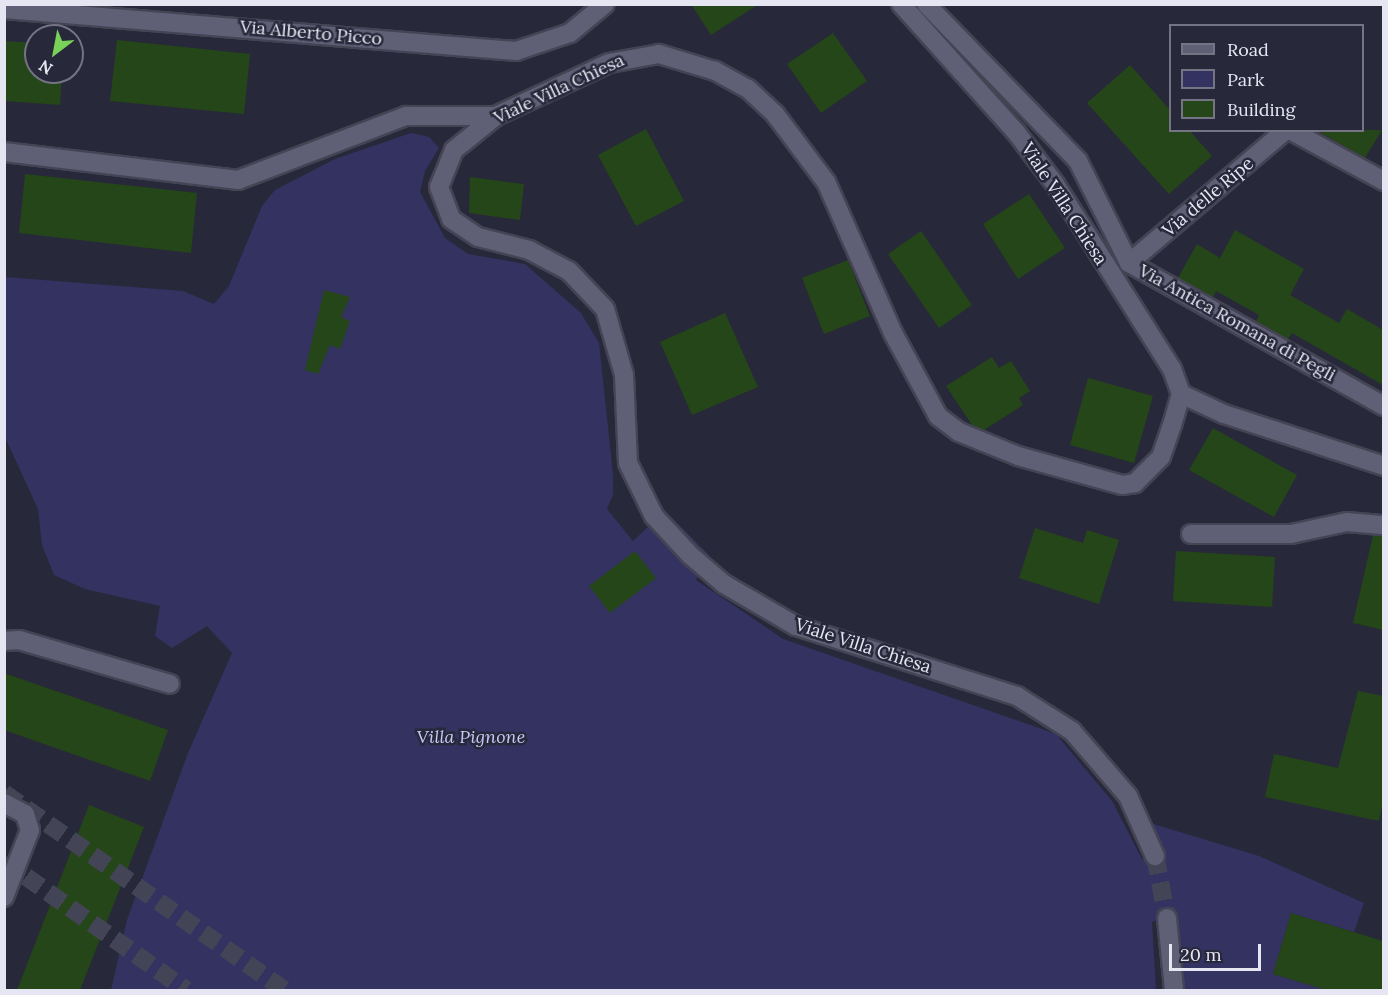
<!DOCTYPE html>
<style>
body{margin:0}
#map{position:relative;width:1388px;height:995px;overflow:hidden;background:#28283b;font-family:Lora,serif}
div>[style]{position:absolute}
.green>*{inset:0;background:#343261}
.building>*{inset:0;background:#244618}
.street-tunnel>*{height:18px;margin-top:-9px;transform-origin:0;background:repeating-linear-gradient(90deg,#444457 0 18px,transparent 0 27px)}
.highway-tunnel>*{height:18px;margin-top:-9px;transform-origin:0;background:repeating-linear-gradient(90deg,#444457 0 18px,transparent 0 27px)}
.roads{filter:drop-shadow(2px 0 #444454) drop-shadow(-2px 0 #444454) drop-shadow(0 2px #444454) drop-shadow(0 -2px #444454)}
.street>*{height:18px;margin:-9px;padding:0 9px;transform-origin:9px;border-radius:9px;background:#5f6076}
span{translate:-50% -50%;white-space:nowrap;text-align:center;line-height:1.15;-webkit-text-stroke:5px #28283b;paint-order:stroke}
.street-label{font-size:18px;color:#e6e6f3}
.park-label{font-size:18px;color:#c6c8f8;font-style:italic}
.frame{position:absolute;inset:0;border:6px solid #e6e6f3;pointer-events:none}
.legend{position:absolute;left:1169px;top:24px;width:195px;height:108px;box-sizing:border-box;background:#28283b;border:2px solid #747485;margin:0;padding:8px 10px;list-style:none;font-size:18px;color:#e6e6f3}
.legend li{display:flex;align-items:center;gap:12px;height:30px}
.legend b{width:30px;border:2px solid #747485}
.north{position:absolute;left:24px;top:24px;width:60px;height:60px;box-sizing:border-box;background:#28283b;border:2px solid #747485;border-radius:50%;rotate:212deg;font-size:16px;font-weight:700;line-height:24px;text-align:center;color:#e6e6f3}
.north::after{content:'';display:block;margin:auto;width:21px;height:27px;background:#78d158;clip-path:polygon(50% 0,100% 100%,50% 72%,0 100%)}
.scale{position:absolute;left:1169px;top:944px;width:92px;height:27px;box-sizing:border-box;border:3px solid #e6e6f3;border-top:0;padding-left:8px;font-size:18px;line-height:21px;white-space:nowrap;color:#e6e6f3;-webkit-text-stroke:4px #28283b;paint-order:stroke}
</style>
<div id="map">
<div class="green">
<i style="clip-path:polygon(411px 133px,429px 137px,439px 148px,425px 171px,420px 192px,445px 238px,468px 254px,525px 264px,581px 313px,599px 343px,613px 474px,613px 495px,607px 509px,633px 541px,665px 511px,709px 555px,696px 580px,783px 639px,1056px 734px,1112px 801px,1142px 859px,1163px 854px,1150px 823px,1259px 856px,1364px 903px,1354px 932px,1291px 913px,1273px 974px,1327px 990px,1184px 990px,1174px 915px,1152px 922px,1156px 990px,111px 990px,127px 920px,188px 753px,232px 653px,207px 626px,172px 648px,155px 636px,160px 606px,85px 589px,54px 575px,42px 545px,38px 509px,5px 437px,5px 277px,183px 291px,214px 304px,229px 286px,262px 206px,275px 190px,335px 159px)"></i>
</div>
<div class="building">
<i style="clip-path:polygon(691px 4px,759px 4px,711px 35px)"></i>
<i style="clip-path:polygon(833px 33px,867px 81px,821px 113px,787px 64px)"></i>
<i style="clip-path:polygon(117px 40px,250px 54px,244px 114px,110px 101px)"></i>
<i style="clip-path:polygon(4px 41px,36px 43px,36px 72px,62px 72px,60px 105px,4px 101px)"></i>
<i style="clip-path:polygon(1130px 65px,1170px 110px,1170px 130px,1189px 130px,1212px 156px,1169px 194px,1087px 103px)"></i>
<i style="clip-path:polygon(646px 129px,684px 201px,636px 226px,598px 155px)"></i>
<i style="clip-path:polygon(1316px 130px,1382px 130px,1365px 158px)"></i>
<i style="clip-path:polygon(25px 174px,197px 193px,191px 253px,19px 233px)"></i>
<i style="clip-path:polygon(470px 177px,524px 184px,520px 220px,469px 213px)"></i>
<i style="clip-path:polygon(1029px 194px,1065px 248px,1018px 279px,983px 224px)"></i>
<i style="clip-path:polygon(1235px 230px,1304px 269px,1290px 295px,1339px 323px,1347px 309px,1383px 330px,1383px 385px,1292px 333px,1288px 339px,1256px 321px,1259px 315px,1216px 291px,1213px 297px,1178px 278px,1197px 244px,1220px 258px)"></i>
<i style="clip-path:polygon(921px 231px,972px 305px,939px 328px,888px 254px)"></i>
<i style="clip-path:polygon(848px 260px,870px 316px,824px 334px,802px 278px)"></i>
<i style="clip-path:polygon(324px 290px,350px 297px,341px 317px,350px 321px,340px 349px,330px 345px,318px 374px,305px 370px)"></i>
<i style="clip-path:polygon(725px 313px,758px 387px,692px 415px,660px 342px)"></i>
<i style="clip-path:polygon(992px 357px,999px 368px,1011px 361px,1030px 391px,1019px 398px,1023px 405px,984px 430px,972px 425px,946px 386px)"></i>
<i style="clip-path:polygon(1088px 378px,1153px 396px,1134px 463px,1070px 445px)"></i>
<i style="clip-path:polygon(1213px 428px,1297px 475px,1274px 517px,1189px 470px)"></i>
<i style="clip-path:polygon(1035px 528px,1083px 543px,1087px 530px,1119px 540px,1099px 604px,1019px 578px)"></i>
<i style="clip-path:polygon(1373px 535px,1383px 536px,1383px 630px,1353px 623px)"></i>
<i style="clip-path:polygon(635px 551px,656px 578px,610px 613px,589px 586px)"></i>
<i style="clip-path:polygon(1176px 551px,1275px 557px,1272px 607px,1173px 601px)"></i>
<i style="clip-path:polygon(4px 673px,168px 730px,150px 781px,4px 730px)"></i>
<i style="clip-path:polygon(1358px 691px,1383px 696px,1383px 800px,1379px 821px,1265px 797px,1274px 754px,1338px 768px)"></i>
<i style="clip-path:polygon(89px 805px,144px 827px,80px 990px,17px 990px)"></i>
<i style="clip-path:polygon(1291px 913px,1383px 941px,1383px 990px,1327px 990px,1273px 974px)"></i>
</div>
<div class="street-tunnel">
<i style="left:1155px;top:856px;width:63px;rotate:79deg"></i>
</div>
<div class="highway-tunnel">
<i style="left:4px;top:793px;width:342px;rotate:35.1deg"></i>
<i style="left:4px;top:861px;width:223px;rotate:35.3deg"></i>
</div>
<div class="roads">
<div class="street">
<i style="left:901px;top:4px;width:172px;rotate:48.1deg"></i>
<i style="left:1016px;top:132px;width:65px;rotate:53.1deg"></i>
<i style="left:1055px;top:184px;width:219px;rotate:57.7deg"></i>
<i style="left:1172px;top:369px;width:27px;rotate:70deg"></i>
<i style="left:1181px;top:394px;width:32px;rotate:106deg"></i>
<i style="left:1172px;top:425px;width:34px;rotate:109deg"></i>
<i style="left:1161px;top:457px;width:37px;rotate:135deg"></i>
<i style="left:1135px;top:483px;width:13px;rotate:171deg"></i>
<i style="left:1122px;top:485px;width:108px;rotate:-164.4deg"></i>
<i style="left:1018px;top:456px;width:64px;rotate:-157.9deg"></i>
<i style="left:959px;top:432px;width:26px;rotate:-143deg"></i>
<i style="left:938px;top:416px;width:94px;rotate:-118.5deg"></i>
<i style="left:893px;top:333px;width:165px;rotate:-113.9deg"></i>
<i style="left:826px;top:182px;width:85px;rotate:-126.9deg"></i>
<i style="left:775px;top:114px;width:37px;rotate:-137deg"></i>
<i style="left:748px;top:89px;width:38px;rotate:-151deg"></i>
<i style="left:715px;top:71px;width:59px;rotate:-163.1deg"></i>
<i style="left:659px;top:54px;width:51px;rotate:169.8deg"></i>
<i style="left:609px;top:63px;width:125px;rotate:154.9deg"></i>
<i style="left:496px;top:116px;width:54px;rotate:141deg"></i>
<i style="left:454px;top:150px;width:40px;rotate:112deg"></i>
<i style="left:439px;top:187px;width:34px;rotate:69deg"></i>
<i style="left:451px;top:219px;width:32px;rotate:34deg"></i>
<i style="left:478px;top:237px;width:53px;rotate:14.3deg"></i>
<i style="left:529px;top:250px;width:45px;rotate:27.7deg"></i>
<i style="left:569px;top:271px;width:52px;rotate:46.5deg"></i>
<i style="left:605px;top:309px;width:69px;rotate:73.9deg"></i>
<i style="left:624px;top:375px;width:88px;rotate:87.4deg"></i>
<i style="left:628px;top:463px;width:59px;rotate:63.9deg"></i>
<i style="left:654px;top:516px;width:53px;rotate:47.3deg"></i>
<i style="left:690px;top:555px;width:45px;rotate:40.5deg"></i>
<i style="left:724px;top:584px;width:83px;rotate:30.3deg"></i>
<i style="left:796px;top:626px;width:232px;rotate:17.6deg"></i>
<i style="left:1017px;top:696px;width:65px;rotate:32.5deg"></i>
<i style="left:1072px;top:731px;width:86px;rotate:49.3deg"></i>
<i style="left:1128px;top:796px;width:66px;rotate:65.8deg"></i>
<i style="left:926px;top:4px;width:219px;rotate:45.9deg"></i>
<i style="left:1078px;top:161px;width:114px;rotate:63.4deg"></i>
<i style="left:1129px;top:263px;width:292px;rotate:29.3deg"></i>
<i style="left:4px;top:9px;width:514px;rotate:4.69deg"></i>
<i style="left:516px;top:51px;width:57px;rotate:-18.4deg"></i>
<i style="left:570px;top:33px;width:45px;rotate:-39.6deg"></i>
<i style="left:1290px;top:130px;width:107px;rotate:28.5deg"></i>
<i style="left:4px;top:152px;width:236px;rotate:6.8deg"></i>
<i style="left:238px;top:180px;width:180px;rotate:-20.9deg"></i>
<i style="left:406px;top:116px;width:90px"></i>
<i style="left:1129px;top:263px;width:206px;rotate:-40.3deg"></i>
<i style="left:1181px;top:394px;width:47px;rotate:24.9deg"></i>
<i style="left:1224px;top:414px;width:168px;rotate:18deg"></i>
<i style="left:1191px;top:534px;width:100px"></i>
<i style="left:1291px;top:534px;width:57px;rotate:-12.1deg"></i>
<i style="left:1347px;top:522px;width:37px;rotate:5deg"></i>
<i style="left:4px;top:641px;width:15px;rotate:-4deg"></i>
<i style="left:19px;top:640px;width:157px;rotate:16.2deg"></i>
<i style="left:4px;top:803px;width:24px;rotate:28deg"></i>
<i style="left:25px;top:814px;width:17px;rotate:73deg"></i>
<i style="left:30px;top:830px;width:72px;rotate:111.2deg"></i>
<i style="left:1167px;top:918px;width:72px;rotate:84.4deg"></i>
</div>
</div>
<div class="street-label">
<span style="left:311px;top:33px;rotate:5deg">Via Alberto Picco</span>
<span style="left:559px;top:89px;rotate:-25deg">Viale Villa Chiesa</span>
<span style="left:1208px;top:197px;rotate:-40deg">Via delle Ripe</span>
<span style="left:1064px;top:204px;rotate:57deg">Viale Villa Chiesa</span>
<span style="left:1237px;top:323px;rotate:29deg">Via Antica Romana di Pegli</span>
<span style="left:863px;top:646px;rotate:18deg">Viale Villa Chiesa</span>
</div>
<div class="park-label">
<span style="left:471px;top:737px">Villa Pignone</span>
</div>
<div class="frame"></div>
<ul class="legend">
<li><b style="height:8px;background:#5f6076"></b>Road</li>
<li><b style="height:16px;background:#343261"></b>Park</li>
<li><b style="height:16px;background:#244618"></b>Building</li>
</ul>
<div class="north">N</div>
<div class="scale">20 m</div>
</div>
